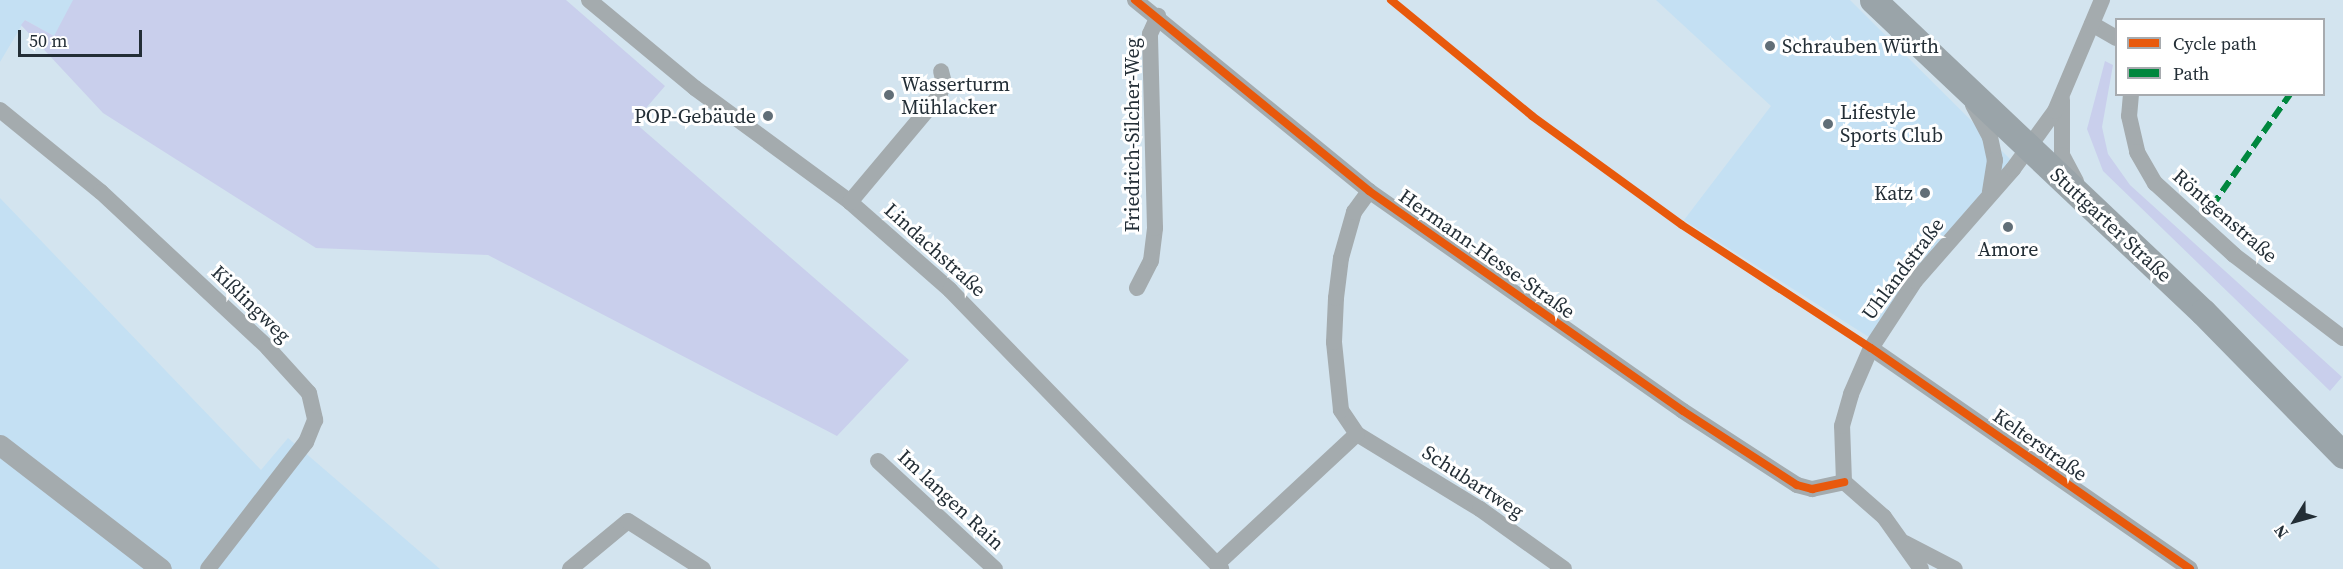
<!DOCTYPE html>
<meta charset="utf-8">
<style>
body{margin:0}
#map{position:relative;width:2343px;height:569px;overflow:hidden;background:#d3e4ef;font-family:"Source Serif 4",serif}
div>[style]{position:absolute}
.built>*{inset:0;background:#c4e0f3}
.green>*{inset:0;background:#c9cfec}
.minor>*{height:16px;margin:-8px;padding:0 8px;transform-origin:8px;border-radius:8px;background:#a4abae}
.tertiary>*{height:21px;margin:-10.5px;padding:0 10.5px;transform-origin:10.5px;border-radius:10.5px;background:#a4abae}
.primary>*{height:27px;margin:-13.5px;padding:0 13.5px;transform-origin:13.5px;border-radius:13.5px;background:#9aa4a9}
.quiet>*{height:6px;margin-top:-3px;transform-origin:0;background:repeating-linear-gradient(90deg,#00873e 0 12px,transparent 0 18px)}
.cycleway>*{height:8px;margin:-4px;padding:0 4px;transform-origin:4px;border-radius:4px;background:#e8590c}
.dots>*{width:16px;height:16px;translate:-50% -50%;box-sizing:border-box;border:3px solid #fff;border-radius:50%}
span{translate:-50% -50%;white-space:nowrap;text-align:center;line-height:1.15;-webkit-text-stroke:6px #fff;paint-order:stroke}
.poi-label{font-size:20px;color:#232e36}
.left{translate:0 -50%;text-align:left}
.right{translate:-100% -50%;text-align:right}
.street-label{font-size:20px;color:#232e36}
.legend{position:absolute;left:2115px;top:18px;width:210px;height:78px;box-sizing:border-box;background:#fff;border:2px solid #a7abaf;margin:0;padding:8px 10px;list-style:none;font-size:18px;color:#232e36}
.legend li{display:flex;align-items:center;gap:12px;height:30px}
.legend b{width:30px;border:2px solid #a7abaf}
.north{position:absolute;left:2265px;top:491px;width:60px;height:60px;-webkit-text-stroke:4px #fff;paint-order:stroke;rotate:233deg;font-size:16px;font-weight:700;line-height:24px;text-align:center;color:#232e36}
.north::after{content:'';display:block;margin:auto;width:21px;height:27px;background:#232e36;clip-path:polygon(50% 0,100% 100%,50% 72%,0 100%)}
.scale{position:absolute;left:18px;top:30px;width:124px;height:27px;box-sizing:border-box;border:3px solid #232e36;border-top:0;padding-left:8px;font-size:18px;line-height:21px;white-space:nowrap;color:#232e36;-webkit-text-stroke:4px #fff;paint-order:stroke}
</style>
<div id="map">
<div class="built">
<i style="clip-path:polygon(0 0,73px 0,75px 1px,54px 36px,25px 20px,0 62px)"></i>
<i style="clip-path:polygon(1656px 0,1850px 0,2013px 162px,1872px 339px,1684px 220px,1771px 106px)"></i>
<i style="clip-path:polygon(0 198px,261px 470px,288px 438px,440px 569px,0 569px)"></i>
</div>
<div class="green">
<i style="clip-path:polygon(73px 0,566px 0,665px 86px,634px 122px,909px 360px,837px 436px,488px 255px,316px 248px,103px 113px,21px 25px,25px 20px,54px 36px)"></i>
<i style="clip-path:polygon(2105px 61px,2113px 65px,2102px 127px,2108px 154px,2130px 185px,2342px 377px,2330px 391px,2103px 171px,2087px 129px)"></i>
</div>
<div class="minor">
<i style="left:589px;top:0;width:138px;rotate:39.7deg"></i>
<i style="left:695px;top:88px;width:192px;rotate:36.3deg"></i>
<i style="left:850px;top:202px;width:133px;rotate:41.3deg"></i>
<i style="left:950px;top:290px;width:389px;rotate:45.8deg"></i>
<i style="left:1135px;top:0;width:302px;rotate:39.2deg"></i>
<i style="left:1369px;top:191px;width:383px;rotate:35deg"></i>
<i style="left:1683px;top:411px;width:136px;rotate:33deg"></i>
<i style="left:1797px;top:485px;width:16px;rotate:15deg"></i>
<i style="left:1812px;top:489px;width:33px;rotate:-12deg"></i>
<i style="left:2092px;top:24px;width:28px;rotate:30deg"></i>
<i style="left:2131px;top:94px;width:22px;rotate:95deg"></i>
<i style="left:2129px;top:116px;width:37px;rotate:77deg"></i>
<i style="left:2137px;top:152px;width:36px;rotate:60deg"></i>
<i style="left:2155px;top:183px;width:107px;rotate:42.3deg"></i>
<i style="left:2234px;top:255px;width:137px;rotate:37.3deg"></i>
<i style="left:2062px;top:100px;width:55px;rotate:90deg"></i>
<i style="left:2062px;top:155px;width:30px;rotate:62deg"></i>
<i style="left:1973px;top:105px;width:36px;rotate:62deg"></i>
<i style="left:1990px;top:137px;width:24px;rotate:78deg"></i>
<i style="left:1995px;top:160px;width:33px;rotate:99deg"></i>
<i style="left:0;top:110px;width:130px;rotate:39.1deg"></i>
<i style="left:101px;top:192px;width:229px;rotate:43deg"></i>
<i style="left:268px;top:348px;width:61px;rotate:47.7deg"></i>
<i style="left:309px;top:393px;width:28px;rotate:77deg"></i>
<i style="left:315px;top:420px;width:24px;rotate:112deg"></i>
<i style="left:306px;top:442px;width:160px;rotate:127.7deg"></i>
<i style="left:850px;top:202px;width:138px;rotate:-50deg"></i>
<i style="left:939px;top:96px;width:14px;rotate:-69deg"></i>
<i style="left:944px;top:83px;width:12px;rotate:-104deg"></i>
<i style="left:1137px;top:288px;width:30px;rotate:-63deg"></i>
<i style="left:1151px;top:261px;width:33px;rotate:-83deg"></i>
<i style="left:1155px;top:228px;width:194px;rotate:-91.5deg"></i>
<i style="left:1150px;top:34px;width:20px;rotate:-66deg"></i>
<i style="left:1871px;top:348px;width:388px;rotate:34.7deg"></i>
<i style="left:1357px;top:434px;width:144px;rotate:31.4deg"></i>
<i style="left:1480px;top:509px;width:103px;rotate:35.5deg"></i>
<i style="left:878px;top:461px;width:159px;rotate:42.7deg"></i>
<i style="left:1905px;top:543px;width:56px;rotate:27.5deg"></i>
<i style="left:1217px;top:564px;width:191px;rotate:-42.9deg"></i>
<i style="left:1357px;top:434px;width:29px;rotate:-124deg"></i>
<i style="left:1341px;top:410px;width:68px;rotate:-95.9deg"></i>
<i style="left:1334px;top:342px;width:44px;rotate:-87.4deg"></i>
<i style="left:1336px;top:298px;width:40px;rotate:-82.9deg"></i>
<i style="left:1341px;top:258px;width:48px;rotate:-74.2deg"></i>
<i style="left:1354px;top:212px;width:26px;rotate:-54deg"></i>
<i style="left:570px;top:569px;width:75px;rotate:-39.6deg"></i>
<i style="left:628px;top:521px;width:89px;rotate:32.6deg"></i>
<i style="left:1921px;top:569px;width:64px;rotate:-125.4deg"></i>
<i style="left:1884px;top:517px;width:53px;rotate:-138.8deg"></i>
<i style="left:1844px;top:482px;width:56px;rotate:-92deg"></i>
<i style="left:1842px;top:426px;width:33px;rotate:-74deg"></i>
<i style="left:1851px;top:394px;width:50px;rotate:-66.5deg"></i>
<i style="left:1871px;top:348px;width:80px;rotate:-56.7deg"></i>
<i style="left:1915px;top:281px;width:149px;rotate:-48.8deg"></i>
<i style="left:2013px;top:169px;width:72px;rotate:-54.1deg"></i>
<i style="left:2055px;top:111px;width:121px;rotate:-67.1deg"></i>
</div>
<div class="tertiary">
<i style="left:0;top:445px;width:203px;rotate:37.6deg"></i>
</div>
<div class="primary">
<i style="left:1873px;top:0;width:454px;rotate:43.4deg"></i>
<i style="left:2203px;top:312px;width:200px;rotate:45.6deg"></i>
</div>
<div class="quiet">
<i style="left:2212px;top:206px;width:136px;rotate:-55.1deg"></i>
</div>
<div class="cycleway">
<i style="left:1135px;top:0;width:302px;rotate:39.2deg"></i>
<i style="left:1369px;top:191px;width:383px;rotate:35deg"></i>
<i style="left:1683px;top:411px;width:136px;rotate:33deg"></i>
<i style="left:1797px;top:485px;width:16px;rotate:15deg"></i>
<i style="left:1812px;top:489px;width:33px;rotate:-12deg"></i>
<i style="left:1391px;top:0;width:183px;rotate:39.4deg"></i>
<i style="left:1532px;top:116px;width:185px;rotate:36deg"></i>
<i style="left:1682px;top:225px;width:225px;rotate:33.1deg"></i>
<i style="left:1871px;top:348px;width:388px;rotate:34.7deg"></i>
</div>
<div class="dots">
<i style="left:1770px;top:46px;background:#616e77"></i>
<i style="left:889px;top:95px;background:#616e77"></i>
<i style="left:768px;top:116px;background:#616e77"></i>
<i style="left:1828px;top:124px;background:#616e77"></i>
<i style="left:1925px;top:193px;background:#616e77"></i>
<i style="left:2008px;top:227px;background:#616e77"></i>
</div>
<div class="poi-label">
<span class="left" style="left:1782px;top:46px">Schrauben Würth</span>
<span class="left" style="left:901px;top:96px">Wasserturm<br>Mühlacker</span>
<span class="left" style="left:1840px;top:124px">Lifestyle<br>Sports Club</span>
<span class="right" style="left:756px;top:116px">POP-Gebäude</span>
<span class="right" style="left:1913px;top:193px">Katz</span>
<span style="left:2008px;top:249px">Amore</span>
</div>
<div class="street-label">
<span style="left:1132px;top:135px;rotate:-90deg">Friedrich-Silcher-Weg</span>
<span style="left:2225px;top:216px;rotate:41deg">Röntgenstraße</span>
<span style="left:2111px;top:225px;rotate:43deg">Stuttgarter Straße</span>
<span style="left:935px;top:250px;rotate:42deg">Lindachstraße</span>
<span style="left:1487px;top:254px;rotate:35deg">Hermann-Hesse-Straße</span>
<span style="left:1903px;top:269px;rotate:-53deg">Uhlandstraße</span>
<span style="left:251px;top:304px;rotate:44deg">Kißlingweg</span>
<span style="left:2040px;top:445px;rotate:35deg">Kelterstraße</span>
<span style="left:1473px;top:482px;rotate:33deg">Schubartweg</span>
<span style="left:951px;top:500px;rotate:43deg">Im langen Rain</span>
</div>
<ul class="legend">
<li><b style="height:8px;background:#e8590c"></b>Cycle path</li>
<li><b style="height:8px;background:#00873e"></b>Path</li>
</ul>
<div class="north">N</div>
<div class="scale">50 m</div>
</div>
